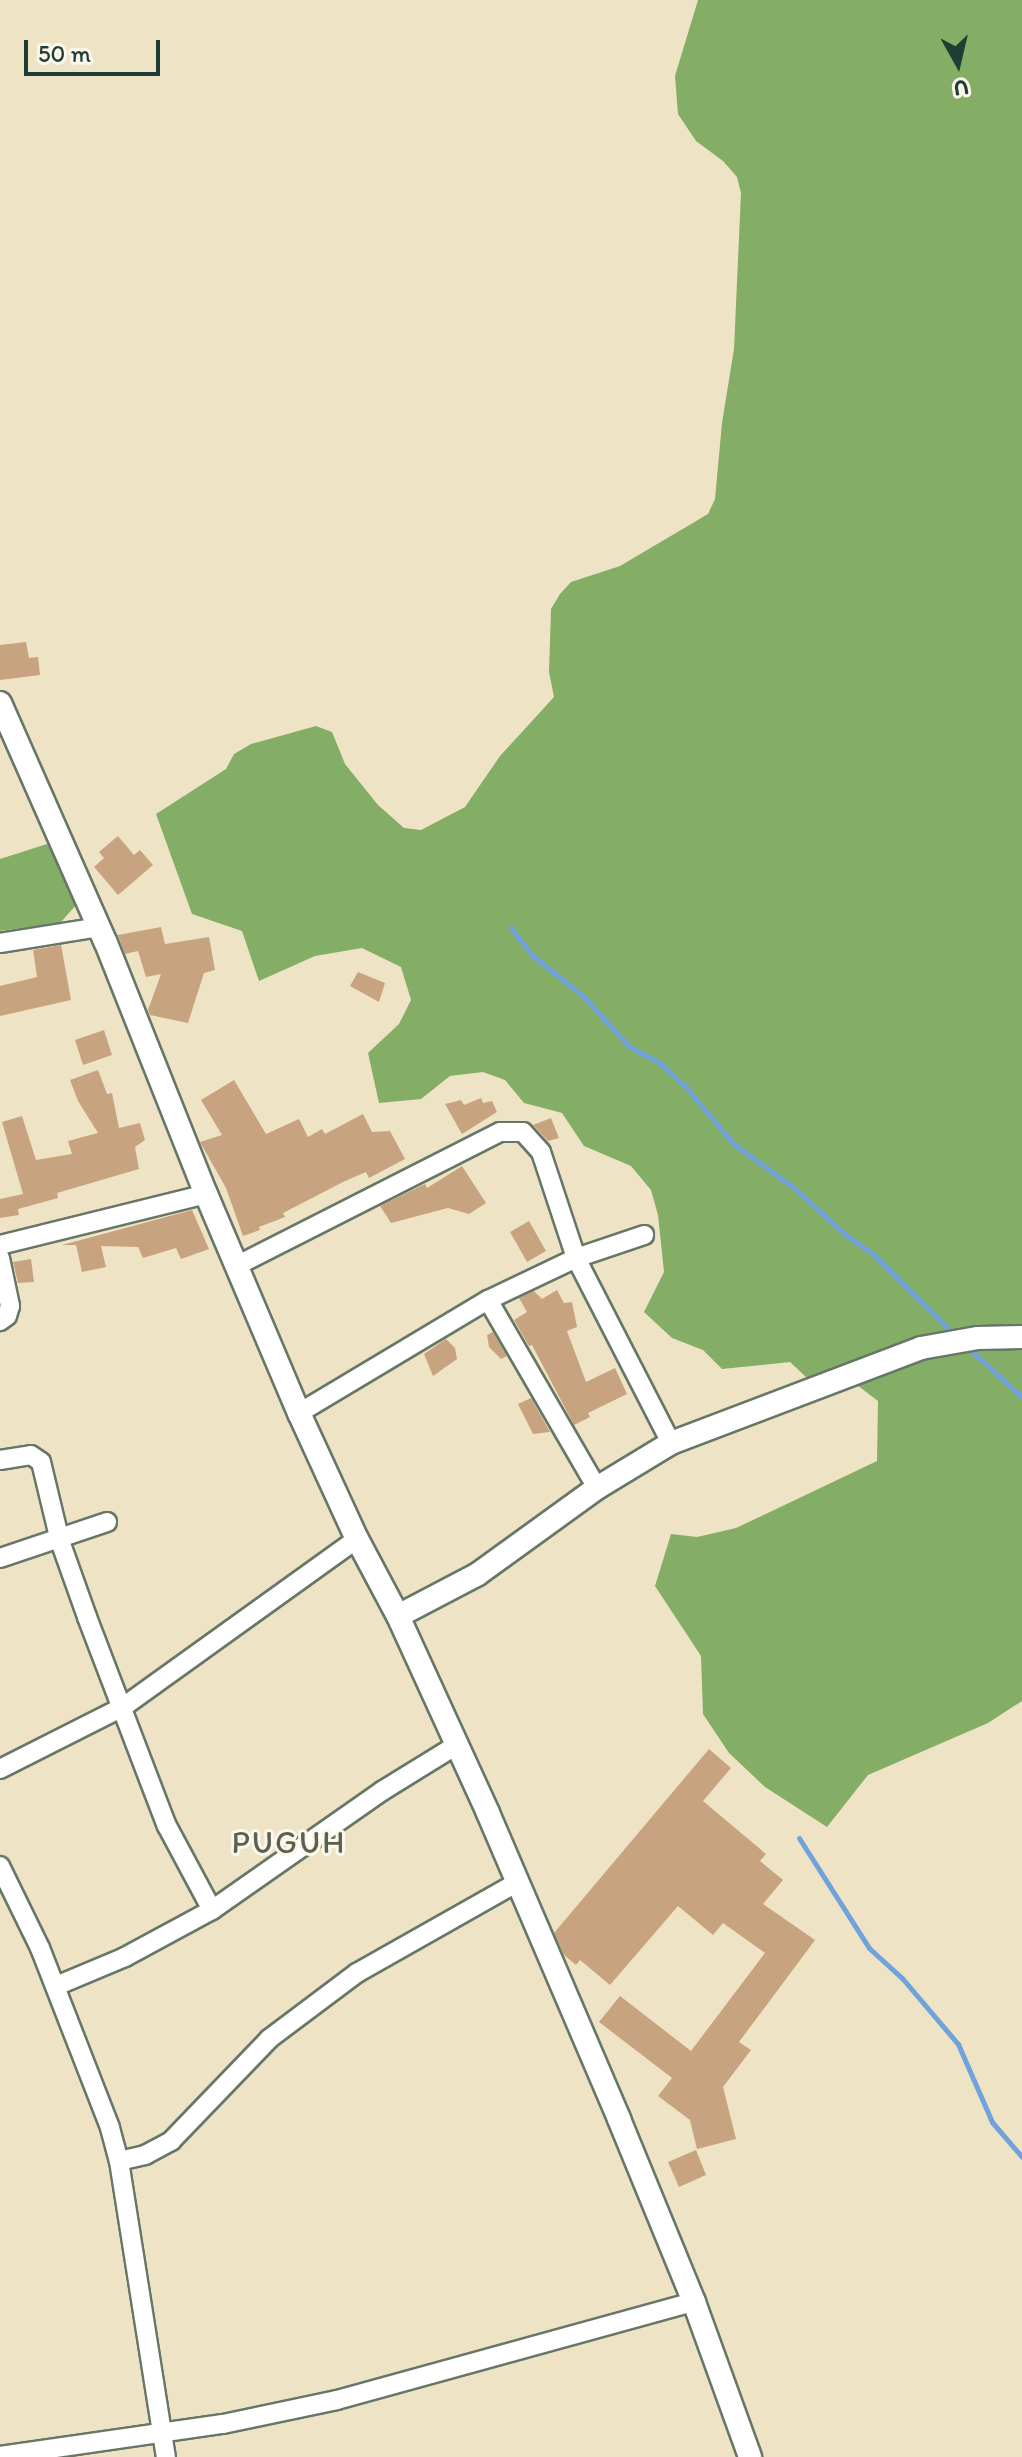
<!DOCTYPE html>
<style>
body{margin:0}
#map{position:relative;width:1022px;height:2457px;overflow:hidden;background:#eee4c5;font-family:Itim,sans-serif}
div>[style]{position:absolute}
.forest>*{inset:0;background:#84ae65}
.stream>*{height:5px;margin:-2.5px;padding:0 2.5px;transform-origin:2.5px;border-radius:2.5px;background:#70a2db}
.building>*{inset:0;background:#c7a37f}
.roads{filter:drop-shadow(2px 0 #677767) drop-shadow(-2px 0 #677767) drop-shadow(0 2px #677767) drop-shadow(0 -2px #677767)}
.minor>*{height:18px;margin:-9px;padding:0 9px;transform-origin:9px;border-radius:9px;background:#fff}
.tertiary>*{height:22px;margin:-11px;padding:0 11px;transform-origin:11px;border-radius:11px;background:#fff}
span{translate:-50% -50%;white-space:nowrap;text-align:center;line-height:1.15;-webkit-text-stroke:6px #fbf7ec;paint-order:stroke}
.quarter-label{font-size:32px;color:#5a614e;letter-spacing:2px}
.north{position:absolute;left:918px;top:24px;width:80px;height:80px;-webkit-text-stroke:6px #fbf7ec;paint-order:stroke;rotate:172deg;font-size:22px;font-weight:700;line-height:32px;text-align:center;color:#1f3d34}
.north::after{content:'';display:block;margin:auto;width:28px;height:36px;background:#1f3d34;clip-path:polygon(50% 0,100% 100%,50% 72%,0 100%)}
.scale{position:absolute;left:24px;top:40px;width:136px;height:36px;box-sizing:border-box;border:4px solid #1f3d34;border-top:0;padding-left:10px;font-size:24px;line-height:28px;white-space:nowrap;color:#1f3d34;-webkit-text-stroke:6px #fbf7ec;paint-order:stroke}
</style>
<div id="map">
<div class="forest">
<i style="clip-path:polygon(698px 0,1022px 0,1022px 1701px,988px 1723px,868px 1775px,827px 1827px,765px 1787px,729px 1753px,703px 1714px,701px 1656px,655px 1586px,671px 1534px,697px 1537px,736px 1528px,877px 1461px,878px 1401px,853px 1382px,824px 1394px,790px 1362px,722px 1369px,703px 1350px,672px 1338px,644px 1312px,664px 1272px,658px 1215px,651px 1190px,631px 1166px,584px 1146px,562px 1113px,524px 1103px,505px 1080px,483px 1072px,450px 1076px,421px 1099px,379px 1103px,368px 1053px,399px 1024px,411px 1000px,401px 967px,362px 948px,315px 956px,259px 981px,242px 931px,192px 914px,156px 814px,226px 769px,234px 754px,251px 744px,316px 726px,332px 732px,345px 764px,378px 805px,404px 828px,421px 830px,465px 807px,500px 756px,554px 697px,549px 672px,551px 609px,560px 594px,571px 582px,620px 566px,708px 514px,715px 499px,722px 423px,734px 349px,741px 193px,737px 177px,723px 161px,696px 141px,678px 114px,675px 76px)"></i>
<i style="clip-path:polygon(47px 844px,64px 860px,78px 903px,60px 923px,0 931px,0 859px)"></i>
</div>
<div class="stream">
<i style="left:511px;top:928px;width:34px;rotate:52deg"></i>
<i style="left:532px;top:955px;width:65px;rotate:38.8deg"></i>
<i style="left:583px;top:996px;width:68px;rotate:47.4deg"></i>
<i style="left:629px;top:1046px;width:37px;rotate:29deg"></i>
<i style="left:661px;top:1064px;width:33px;rotate:43deg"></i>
<i style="left:685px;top:1086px;width:76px;rotate:49.8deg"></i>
<i style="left:734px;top:1144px;width:73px;rotate:36.1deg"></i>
<i style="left:793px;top:1187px;width:72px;rotate:42.2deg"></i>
<i style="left:846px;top:1235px;width:33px;rotate:35deg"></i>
<i style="left:873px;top:1254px;width:117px;rotate:44.7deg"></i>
<i style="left:966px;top:1346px;width:76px;rotate:42.3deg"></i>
<i style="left:799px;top:1838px;width:130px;rotate:57.5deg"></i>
<i style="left:869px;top:1948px;width:45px;rotate:42.3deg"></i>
<i style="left:902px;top:1978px;width:87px;rotate:49.7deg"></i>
<i style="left:958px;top:2044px;width:85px;rotate:66.4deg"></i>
<i style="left:992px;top:2122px;width:46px;rotate:49.4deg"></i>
</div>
<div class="building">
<i style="clip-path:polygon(26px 642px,29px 658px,38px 657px,40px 675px,0 680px,0 645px)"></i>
<i style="clip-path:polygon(118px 836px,134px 855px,140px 850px,153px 865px,118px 895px,94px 867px,104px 858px,99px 852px)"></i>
<i style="clip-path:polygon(161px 927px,165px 944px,209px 937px,215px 970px,204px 973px,188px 1023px,150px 1015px,148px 1010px,161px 974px,146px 977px,138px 951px,125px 954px,118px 935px)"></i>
<i style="clip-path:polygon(61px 945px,71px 1000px,0 1016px,0 986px,37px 977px,33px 950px)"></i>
<i style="clip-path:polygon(358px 972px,385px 983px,379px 1002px,350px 986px)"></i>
<i style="clip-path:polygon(104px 1030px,112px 1055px,83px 1065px,75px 1040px)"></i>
<i style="clip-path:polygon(98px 1070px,107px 1094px,112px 1093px,119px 1128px,140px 1123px,145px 1140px,135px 1147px,139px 1169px,57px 1193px,58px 1198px,18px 1209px,19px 1215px,0 1218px,0 1199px,23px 1194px,2px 1122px,22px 1116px,36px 1160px,72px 1154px,68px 1141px,98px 1133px,78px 1101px,70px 1080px)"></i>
<i style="clip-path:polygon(234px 1080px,266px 1134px,299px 1119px,308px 1137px,322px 1129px,325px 1134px,363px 1114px,372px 1132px,390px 1131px,405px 1159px,369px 1178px,366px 1172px,345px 1181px,283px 1213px,285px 1217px,259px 1227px,260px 1230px,243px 1236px,226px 1188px,200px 1142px,222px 1135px,201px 1100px)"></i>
<i style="clip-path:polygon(481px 1098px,483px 1103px,492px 1101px,497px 1112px,462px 1134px,445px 1104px,461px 1100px,464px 1105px)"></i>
<i style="clip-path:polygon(551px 1118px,559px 1138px,548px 1141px,533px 1125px)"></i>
<i style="clip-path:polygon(462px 1166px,486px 1203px,469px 1214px,448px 1208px,391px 1223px,380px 1206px,425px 1184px,427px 1188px)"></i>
<i style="clip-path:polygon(192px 1210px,209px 1249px,181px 1259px,176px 1248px,143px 1258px,138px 1247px,101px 1246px,106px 1267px,82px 1272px,76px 1245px,62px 1245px)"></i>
<i style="clip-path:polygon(529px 1221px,546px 1251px,527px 1262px,510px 1232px)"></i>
<i style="clip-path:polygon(31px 1259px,34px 1282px,18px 1283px,13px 1262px)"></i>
<i style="clip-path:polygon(557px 1290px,564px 1303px,572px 1302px,577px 1327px,567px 1331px,586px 1382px,615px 1368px,627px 1394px,588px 1413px,590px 1417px,574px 1425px,532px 1345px,529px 1346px,514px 1320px,527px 1312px,519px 1298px,534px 1291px,542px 1299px)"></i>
<i style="clip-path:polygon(493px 1332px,507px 1356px,501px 1359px,489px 1347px,487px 1335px)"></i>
<i style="clip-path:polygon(446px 1339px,455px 1348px,457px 1359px,433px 1376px,424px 1354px)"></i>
<i style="clip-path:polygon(531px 1398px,550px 1432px,533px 1434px,518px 1404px)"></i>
<i style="clip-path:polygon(709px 1749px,731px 1768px,703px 1801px,766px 1854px,760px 1861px,783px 1880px,763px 1904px,815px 1940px,739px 2042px,751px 2050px,723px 2087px,736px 2139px,697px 2149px,690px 2120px,658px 2096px,672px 2078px,599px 2022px,620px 1996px,691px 2051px,765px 1953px,723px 1923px,713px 1935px,678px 1906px,610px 1985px,580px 1960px,576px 1965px,564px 1955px,554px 1933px)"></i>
<i style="clip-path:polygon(696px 2150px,706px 2175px,679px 2187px,668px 2162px)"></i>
</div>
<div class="roads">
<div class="minor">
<i style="left:0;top:943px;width:100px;rotate:-9.2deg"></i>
<i style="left:0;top:1245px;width:212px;rotate:-13.9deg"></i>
<i style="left:0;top:1258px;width:49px;rotate:78.2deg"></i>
<i style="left:10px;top:1306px;width:10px;rotate:107deg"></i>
<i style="left:7px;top:1316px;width:9px;rotate:144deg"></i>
<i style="left:236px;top:1266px;width:296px;rotate:-26.9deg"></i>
<i style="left:500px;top:1132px;width:23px"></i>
<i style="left:523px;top:1132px;width:27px;rotate:48deg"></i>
<i style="left:541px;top:1152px;width:112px;rotate:71.7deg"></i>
<i style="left:576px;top:1258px;width:208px;rotate:62.8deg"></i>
<i style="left:488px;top:1300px;width:217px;rotate:59.9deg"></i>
<i style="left:299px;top:1413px;width:220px;rotate:-30.9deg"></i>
<i style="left:488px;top:1300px;width:98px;rotate:-25.5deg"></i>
<i style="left:576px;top:1258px;width:72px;rotate:-18.7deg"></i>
<i style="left:0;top:1460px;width:31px;rotate:-9deg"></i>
<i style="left:31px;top:1455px;width:12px;rotate:35deg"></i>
<i style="left:41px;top:1462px;width:81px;rotate:76.5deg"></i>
<i style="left:60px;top:1541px;width:81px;rotate:70.4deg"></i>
<i style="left:87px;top:1617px;width:224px;rotate:69.1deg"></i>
<i style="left:167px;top:1826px;width:95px;rotate:61.8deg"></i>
<i style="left:0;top:1558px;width:113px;rotate:-18.6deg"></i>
<i style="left:0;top:1769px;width:138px;rotate:-26.8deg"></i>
<i style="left:123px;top:1707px;width:288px;rotate:-35.7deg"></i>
<i style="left:0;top:1866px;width:91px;rotate:64deg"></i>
<i style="left:40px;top:1948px;width:193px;rotate:68.7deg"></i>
<i style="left:110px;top:2128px;width:34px;rotate:75deg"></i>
<i style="left:119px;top:2161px;width:300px;rotate:81deg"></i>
<i style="left:56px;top:1986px;width:75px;rotate:-22.8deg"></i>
<i style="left:125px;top:1957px;width:99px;rotate:-28.4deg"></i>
<i style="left:212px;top:1910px;width:208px;rotate:-35deg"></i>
<i style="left:382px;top:1791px;width:86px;rotate:-31.7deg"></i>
<i style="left:119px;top:2161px;width:27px;rotate:-13deg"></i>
<i style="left:145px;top:2155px;width:30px;rotate:-28deg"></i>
<i style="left:171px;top:2141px;width:141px;rotate:-46.1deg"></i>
<i style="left:269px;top:2039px;width:110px;rotate:-36.9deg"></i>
<i style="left:357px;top:1973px;width:185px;rotate:-29.5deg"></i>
<i style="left:0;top:2456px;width:225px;rotate:-8.2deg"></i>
<i style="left:223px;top:2424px;width:116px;rotate:-11.9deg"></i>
<i style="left:337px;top:2400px;width:370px;rotate:-15.4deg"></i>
</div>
<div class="tertiary">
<i style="left:0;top:703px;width:262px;rotate:66.2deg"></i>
<i style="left:106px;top:943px;width:270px;rotate:68.3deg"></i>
<i style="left:206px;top:1194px;width:238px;rotate:67deg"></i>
<i style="left:299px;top:1413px;width:139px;rotate:65.3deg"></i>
<i style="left:357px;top:1539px;width:87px;rotate:62deg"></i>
<i style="left:398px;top:1616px;width:217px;rotate:65.4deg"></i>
<i style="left:488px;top:1813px;width:333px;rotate:66.8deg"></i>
<i style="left:619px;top:2119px;width:198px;rotate:67.7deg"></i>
<i style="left:694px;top:2302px;width:165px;rotate:70.1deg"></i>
<i style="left:398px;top:1616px;width:90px;rotate:-27.7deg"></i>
<i style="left:478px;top:1574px;width:147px;rotate:-35.9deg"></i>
<i style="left:597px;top:1488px;width:87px;rotate:-31.3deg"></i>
<i style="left:671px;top:1443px;width:267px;rotate:-20.8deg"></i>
<i style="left:921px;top:1348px;width:58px;rotate:-10deg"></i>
<i style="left:978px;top:1338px;width:44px;rotate:-1.3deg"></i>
</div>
</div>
<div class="quarter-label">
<span style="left:289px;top:1842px">PUGUH</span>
</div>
<div class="north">U</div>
<div class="scale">50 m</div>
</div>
